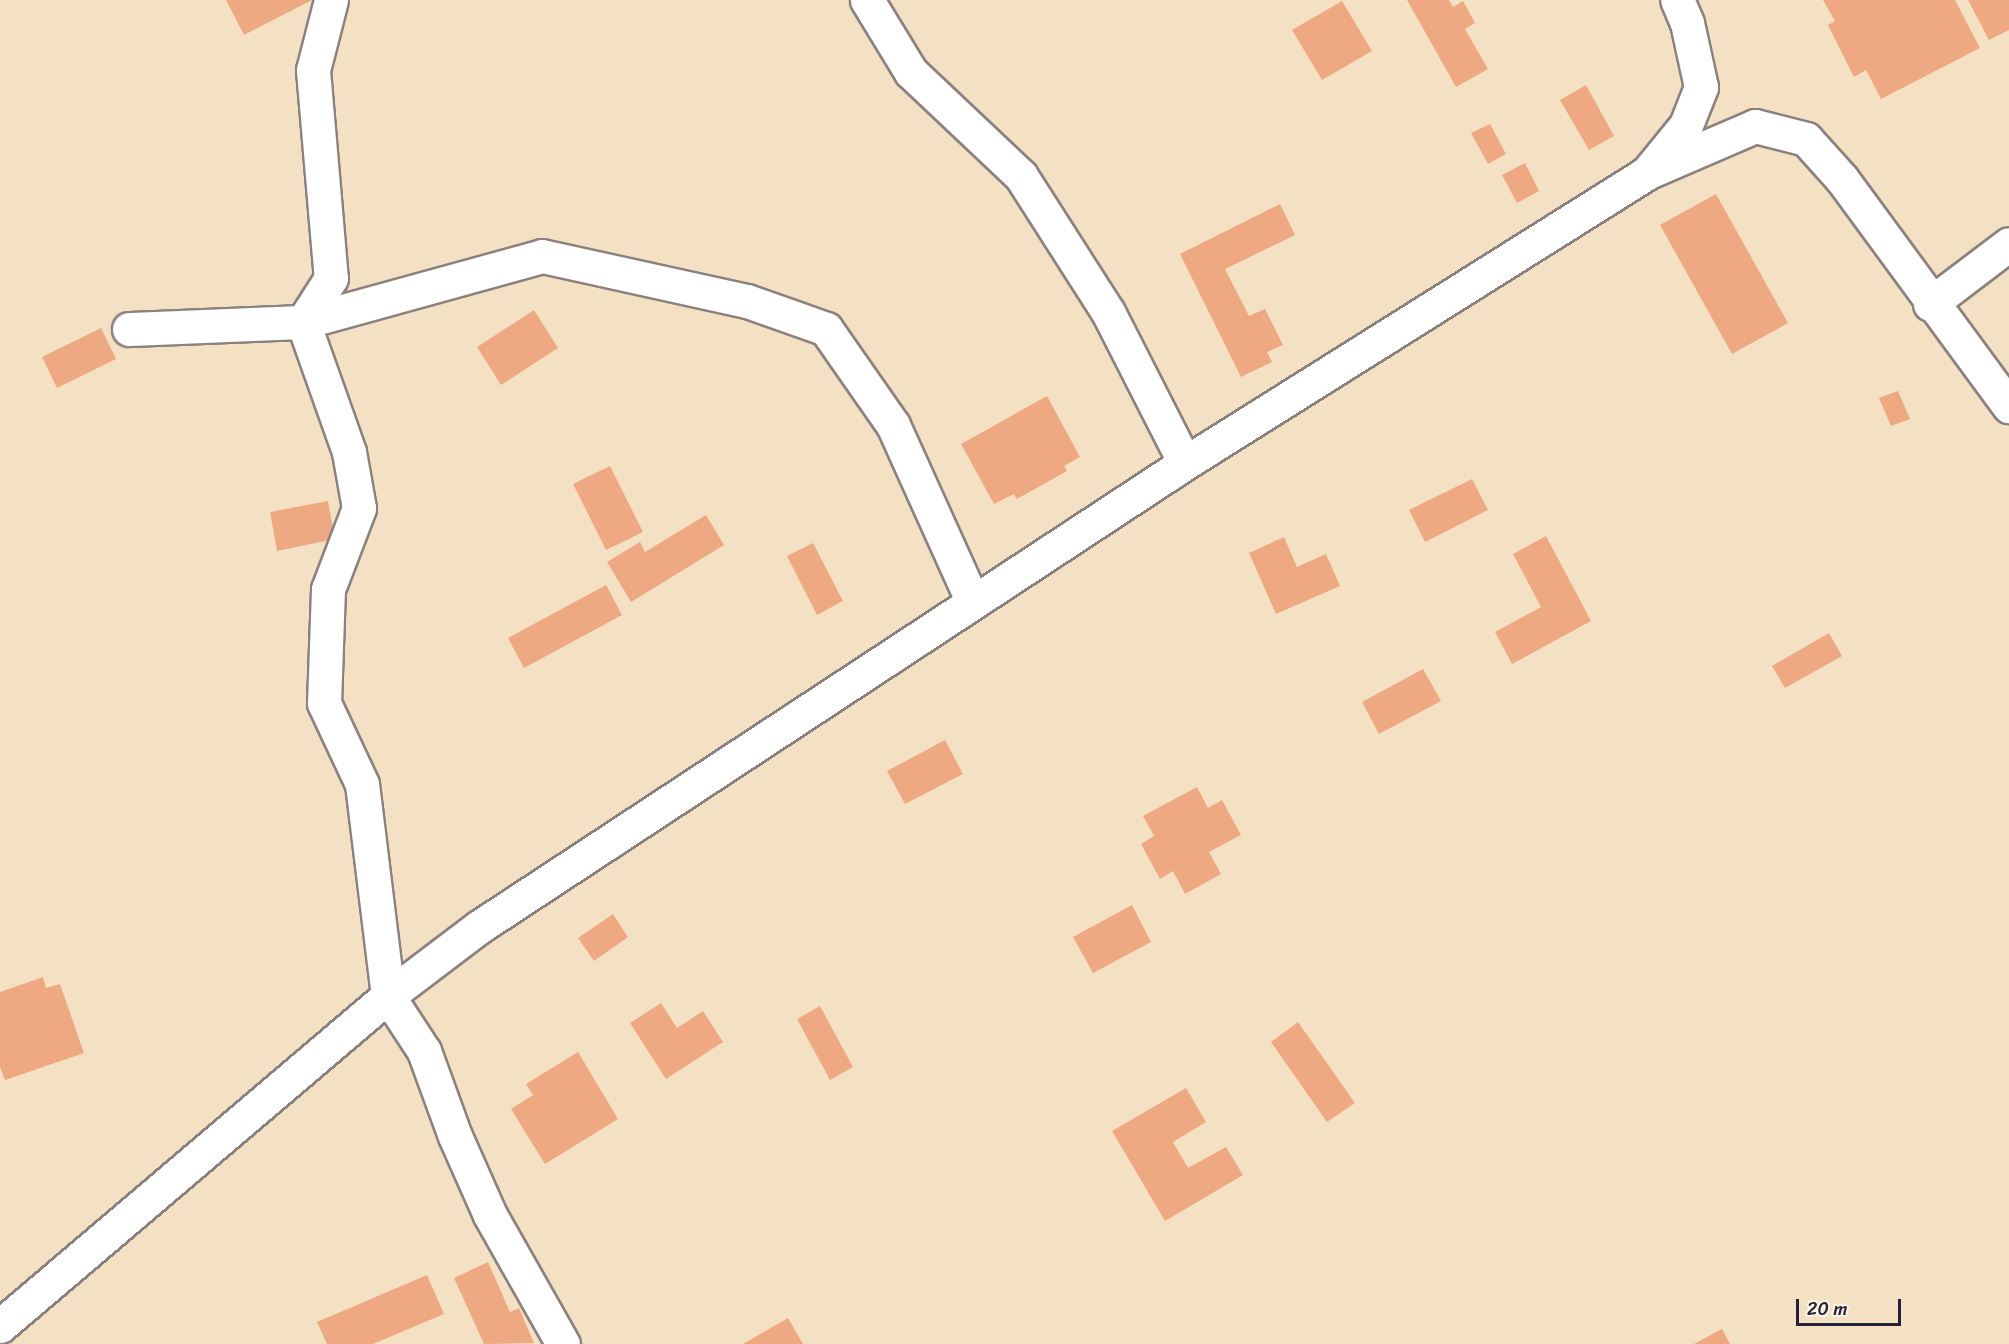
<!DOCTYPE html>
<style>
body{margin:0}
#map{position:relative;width:2009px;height:1344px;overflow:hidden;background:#f4e0c3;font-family:Sriracha,sans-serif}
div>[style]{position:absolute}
.building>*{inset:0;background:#eea983}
.roads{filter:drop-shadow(2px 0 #8b817f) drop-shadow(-2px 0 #8b817f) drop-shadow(0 2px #8b817f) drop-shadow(0 -2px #8b817f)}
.minor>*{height:33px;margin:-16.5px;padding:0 16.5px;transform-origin:16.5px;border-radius:16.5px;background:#fff}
span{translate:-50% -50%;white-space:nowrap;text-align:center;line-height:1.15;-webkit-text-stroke:4.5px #fcf5e5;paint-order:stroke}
.scale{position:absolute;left:1796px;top:1299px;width:105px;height:27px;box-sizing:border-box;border:3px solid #22223b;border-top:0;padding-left:8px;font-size:18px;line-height:21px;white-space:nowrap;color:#22223b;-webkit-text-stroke:4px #fcf5e5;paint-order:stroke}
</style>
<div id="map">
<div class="building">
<i style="clip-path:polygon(226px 0,312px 0,244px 35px)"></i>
<i style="clip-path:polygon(1407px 0,1449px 0,1453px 7px,1463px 1px,1475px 23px,1465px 29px,1488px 69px,1456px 87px)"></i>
<i style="clip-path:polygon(1823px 0,1955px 0,1980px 48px,1881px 99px,1866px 70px,1854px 77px,1828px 25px,1835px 21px)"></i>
<i style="clip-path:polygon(1968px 0,2009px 0,2009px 30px,1989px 40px)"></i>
<i style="clip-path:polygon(1342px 1px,1372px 51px,1322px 80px,1292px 30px)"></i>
<i style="clip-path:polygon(1586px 85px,1614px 136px,1589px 150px,1560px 100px)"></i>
<i style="clip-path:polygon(1490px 124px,1506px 154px,1488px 164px,1471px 133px)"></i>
<i style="clip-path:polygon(1525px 163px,1539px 191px,1517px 203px,1502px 175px)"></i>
<i style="clip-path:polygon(1716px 194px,1788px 323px,1732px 354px,1660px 225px)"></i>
<i style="clip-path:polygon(1280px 204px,1295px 235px,1225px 269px,1249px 316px,1265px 309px,1283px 345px,1267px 352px,1272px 362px,1241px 377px,1180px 254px)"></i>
<i style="clip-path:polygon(534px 310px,558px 348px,501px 385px,477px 347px)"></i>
<i style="clip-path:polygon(101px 328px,116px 359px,57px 388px,42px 357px)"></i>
<i style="clip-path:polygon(1898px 391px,1910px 419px,1891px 426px,1879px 398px)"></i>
<i style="clip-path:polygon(1047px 396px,1080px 457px,1064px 466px,1067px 471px,1017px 499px,1014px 494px,994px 504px,961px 444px)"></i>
<i style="clip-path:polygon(610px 466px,643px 532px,606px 550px,573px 484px)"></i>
<i style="clip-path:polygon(1472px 479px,1488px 510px,1425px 542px,1409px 510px)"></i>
<i style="clip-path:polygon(328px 501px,335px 539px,277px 551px,270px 512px)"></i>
<i style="clip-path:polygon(706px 515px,724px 545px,631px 602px,607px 562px,640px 542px,645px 552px)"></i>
<i style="clip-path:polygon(1546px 536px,1591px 621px,1512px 664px,1495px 632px,1541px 607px,1513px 554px)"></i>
<i style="clip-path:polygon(1284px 537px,1297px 567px,1326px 554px,1340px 586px,1276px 614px,1249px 553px)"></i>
<i style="clip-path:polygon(813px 543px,843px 601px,817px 615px,787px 556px)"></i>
<i style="clip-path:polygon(606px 585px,622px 615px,524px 668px,508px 638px)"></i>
<i style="clip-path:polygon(1829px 633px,1842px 656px,1785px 688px,1772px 666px)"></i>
<i style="clip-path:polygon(1423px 669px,1441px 701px,1379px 734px,1362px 702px)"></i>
<i style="clip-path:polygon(945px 740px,963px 774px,905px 804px,887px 771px)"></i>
<i style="clip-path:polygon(1197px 787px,1208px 808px,1222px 800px,1241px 835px,1209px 852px,1221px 874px,1185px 894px,1173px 871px,1160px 879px,1141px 844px,1154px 836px,1143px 816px)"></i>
<i style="clip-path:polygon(1132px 905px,1151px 942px,1093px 973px,1073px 937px)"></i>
<i style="clip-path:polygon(613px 914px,628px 937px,594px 961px,578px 938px)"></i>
<i style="clip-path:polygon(43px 977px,46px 988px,60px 984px,84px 1053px,5px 1080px,0 1067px,0 992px)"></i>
<i style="clip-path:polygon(661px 1003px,677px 1028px,703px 1011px,723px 1042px,666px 1079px,630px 1023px)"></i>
<i style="clip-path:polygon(820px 1006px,853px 1067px,830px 1080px,797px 1019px)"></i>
<i style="clip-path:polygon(1298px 1022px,1355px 1103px,1327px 1122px,1271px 1042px)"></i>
<i style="clip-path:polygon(578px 1052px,618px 1119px,545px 1164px,511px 1109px,533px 1095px,526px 1084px)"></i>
<i style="clip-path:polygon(1186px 1088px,1206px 1122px,1173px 1142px,1188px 1168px,1226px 1147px,1243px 1175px,1165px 1221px,1112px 1131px)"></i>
<i style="clip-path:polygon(488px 1262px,510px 1312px,519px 1308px,534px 1343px,484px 1344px,454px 1278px)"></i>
<i style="clip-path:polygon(427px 1275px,444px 1314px,373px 1344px,327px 1344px,317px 1322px)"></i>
<i style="clip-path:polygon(788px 1318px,803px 1344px,743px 1344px)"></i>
<i style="clip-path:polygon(1722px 1329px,1730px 1344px,1694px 1344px)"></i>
</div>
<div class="roads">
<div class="minor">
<i style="left:331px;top:0;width:72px;rotate:104.4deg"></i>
<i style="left:313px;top:70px;width:209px;rotate:85.1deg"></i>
<i style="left:331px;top:278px;width:52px;rotate:122.5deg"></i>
<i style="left:303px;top:322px;width:138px;rotate:70.5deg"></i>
<i style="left:349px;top:452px;width:57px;rotate:79.9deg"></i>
<i style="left:359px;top:508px;width:87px;rotate:110.9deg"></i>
<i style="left:328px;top:589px;width:114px;rotate:92deg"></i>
<i style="left:324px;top:703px;width:89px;rotate:64.9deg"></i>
<i style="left:362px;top:784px;width:214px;rotate:83deg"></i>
<i style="left:388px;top:996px;width:66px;rotate:56.8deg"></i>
<i style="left:424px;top:1051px;width:90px;rotate:70deg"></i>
<i style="left:455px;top:1136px;width:86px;rotate:66.1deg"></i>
<i style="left:490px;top:1215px;width:148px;rotate:60.5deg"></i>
<i style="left:867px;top:0;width:84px;rotate:58.6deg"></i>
<i style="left:911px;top:72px;width:151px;rotate:43.4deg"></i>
<i style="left:1021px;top:176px;width:161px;rotate:57.4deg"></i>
<i style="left:1108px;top:312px;width:169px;rotate:63deg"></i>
<i style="left:1653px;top:170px;width:111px;rotate:-23.3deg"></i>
<i style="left:1755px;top:126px;width:53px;rotate:14.3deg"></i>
<i style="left:1806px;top:139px;width:54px;rotate:48deg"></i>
<i style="left:1842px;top:179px;width:282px;rotate:53.7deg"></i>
<i style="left:1930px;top:304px;width:99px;rotate:-37.2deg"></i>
<i style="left:129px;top:329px;width:174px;rotate:-2.3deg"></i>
<i style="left:303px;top:322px;width:248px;rotate:-15.4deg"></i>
<i style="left:542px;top:256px;width:210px;rotate:12.4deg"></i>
<i style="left:747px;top:301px;width:84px;rotate:19.5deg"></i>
<i style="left:826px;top:329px;width:117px;rotate:55.1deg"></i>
<i style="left:893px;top:425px;width:194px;rotate:65.7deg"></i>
<i style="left:0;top:1326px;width:509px;rotate:-40.38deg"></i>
<i style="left:388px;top:996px;width:114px;rotate:-37.2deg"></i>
<i style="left:479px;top:927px;width:845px;rotate:-33.31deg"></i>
<i style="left:1185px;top:463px;width:545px;rotate:-32.12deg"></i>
<i style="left:1647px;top:173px;width:62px;rotate:-50.9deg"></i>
<i style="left:1686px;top:125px;width:41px;rotate:-68.5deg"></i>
<i style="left:1701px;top:87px;width:66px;rotate:-102.3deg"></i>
<i style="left:1687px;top:23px;width:25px;rotate:-113deg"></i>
</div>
</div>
<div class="scale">20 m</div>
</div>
